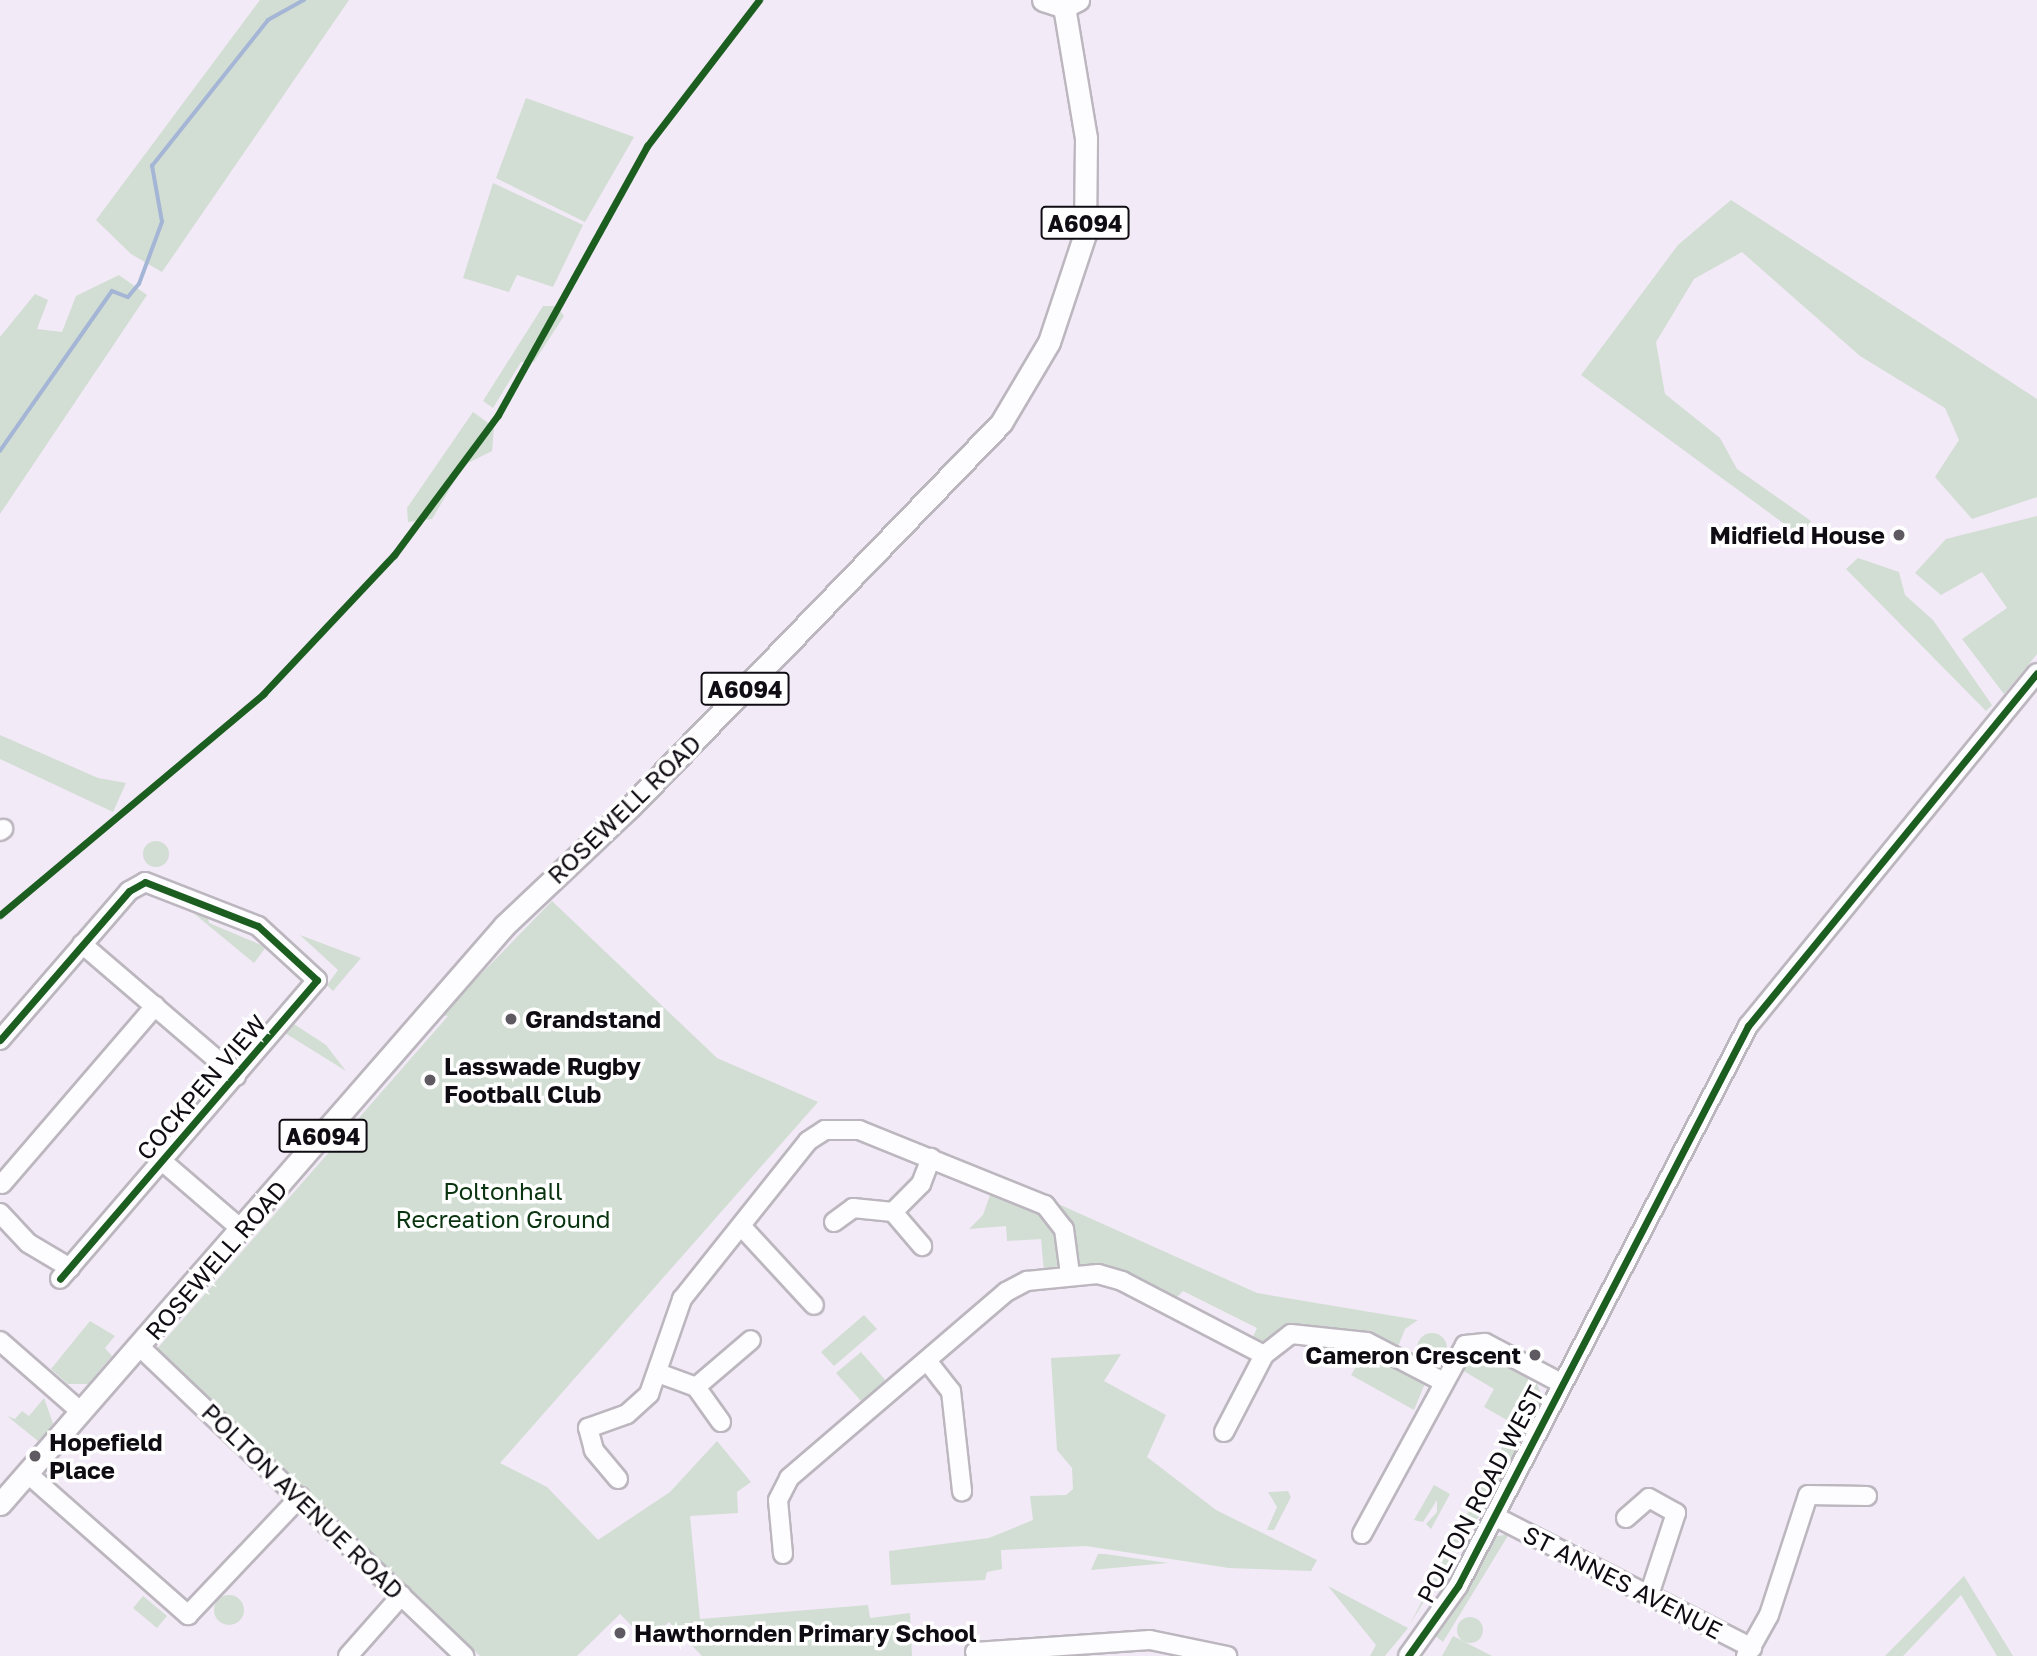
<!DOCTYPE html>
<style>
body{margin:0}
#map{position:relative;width:2037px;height:1656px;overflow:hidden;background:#f2eaf6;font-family:"Golos Text",sans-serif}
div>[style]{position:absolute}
.green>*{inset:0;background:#d2ded4}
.round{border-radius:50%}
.stream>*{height:3.5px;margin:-1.75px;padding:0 1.75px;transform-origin:1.75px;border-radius:1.75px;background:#a4b5d6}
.roads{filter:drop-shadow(2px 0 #bcb6bf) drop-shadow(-2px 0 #bcb6bf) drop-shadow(0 2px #bcb6bf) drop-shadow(0 -2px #bcb6bf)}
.minor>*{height:18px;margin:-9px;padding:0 9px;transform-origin:9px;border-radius:9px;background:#fdfcfe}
.major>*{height:21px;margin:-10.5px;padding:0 10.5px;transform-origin:10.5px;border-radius:10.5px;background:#fdfcfe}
.cycleway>*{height:7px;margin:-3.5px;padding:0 3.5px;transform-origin:3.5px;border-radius:3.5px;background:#1b5e20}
.dots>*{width:19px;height:19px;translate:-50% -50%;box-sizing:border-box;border:4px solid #fff;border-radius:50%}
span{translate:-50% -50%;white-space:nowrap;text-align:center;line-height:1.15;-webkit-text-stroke:7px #fff;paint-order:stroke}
.shield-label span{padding:2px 5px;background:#fff;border:2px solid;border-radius:5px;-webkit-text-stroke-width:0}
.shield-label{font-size:23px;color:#100c13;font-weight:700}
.poi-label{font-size:24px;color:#100c13;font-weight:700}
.right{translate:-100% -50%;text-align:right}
.left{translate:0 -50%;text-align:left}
.street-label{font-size:24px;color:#100c13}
.park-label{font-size:24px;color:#09340f}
</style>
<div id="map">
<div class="green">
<i style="clip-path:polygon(260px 0,349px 0,162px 272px,131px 254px,96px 220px)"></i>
<i style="clip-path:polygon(526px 98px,634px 137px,585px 222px,496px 178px)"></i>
<i style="clip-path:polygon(493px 183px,583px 225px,553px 287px,517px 275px,509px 292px,463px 278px)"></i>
<i style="clip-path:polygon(1731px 200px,2037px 399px,2037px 497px,1972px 519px,1935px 477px,1959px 440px,1945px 408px,1860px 356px,1742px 252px,1694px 279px,1656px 342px,1665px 394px,1720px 438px,1737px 469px,1811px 521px,1801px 536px,1581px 375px,1678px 245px)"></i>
<i style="clip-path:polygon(119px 275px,147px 295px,0 514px,0 337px,35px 294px,48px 300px,37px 329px,62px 332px,76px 296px)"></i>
<i style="clip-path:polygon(543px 306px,556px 306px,564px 316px,534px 362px,521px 362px,493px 408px,483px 401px)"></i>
<i style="clip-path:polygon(473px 412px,494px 427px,492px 451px,464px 465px,432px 519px,408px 522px,407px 508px)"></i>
<i style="clip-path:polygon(2037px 516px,2037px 654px,2004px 694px,1962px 639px,2007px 608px,1982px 572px,1941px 595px,1915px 573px,1946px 539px)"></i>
<i style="clip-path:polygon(1858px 558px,1899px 572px,1905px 595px,1933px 620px,1992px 705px,1986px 711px,1846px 569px)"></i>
<i style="clip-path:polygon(0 735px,98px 778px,126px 783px,113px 812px,0 759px)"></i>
<i class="round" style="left:143px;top:841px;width:26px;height:26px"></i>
<i style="clip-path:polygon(552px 901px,717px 1058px,818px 1102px,500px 1463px,547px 1487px,598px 1540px,670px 1492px,717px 1441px,751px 1482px,737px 1492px,738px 1513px,690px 1516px,700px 1619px,868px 1605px,870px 1618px,910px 1613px,912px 1656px,702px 1656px,669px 1622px,648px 1642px,620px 1614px,577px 1656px,480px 1656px,156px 1350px,448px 1016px,441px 1015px)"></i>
<i style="clip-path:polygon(180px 902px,207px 912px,209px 923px,266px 947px,254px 963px)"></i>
<i style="clip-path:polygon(300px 935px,361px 958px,333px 991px,327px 985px,338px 970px)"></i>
<i style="clip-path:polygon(294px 1024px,326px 1045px,346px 1071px,285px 1033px)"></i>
<i style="clip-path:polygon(991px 1192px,1046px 1217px,1057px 1234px,1059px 1265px,1044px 1272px,1041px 1239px,1007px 1241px,1006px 1226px,969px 1229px,983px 1215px)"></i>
<i style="clip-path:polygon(1056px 1203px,1257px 1293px,1418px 1320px,1405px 1329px,1397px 1349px,1374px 1339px,1251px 1341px,1257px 1328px,1183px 1291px,1173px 1301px,1080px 1264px,1072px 1225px)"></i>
<i style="clip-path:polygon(864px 1315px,877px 1329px,834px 1366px,821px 1352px)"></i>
<i style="clip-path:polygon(90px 1321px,115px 1336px,105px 1348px,112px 1356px,88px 1384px,68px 1384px,51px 1369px)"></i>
<i class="round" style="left:1417px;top:1333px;width:30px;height:30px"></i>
<i style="clip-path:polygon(1365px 1351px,1426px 1381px,1414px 1410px,1351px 1375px)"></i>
<i style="clip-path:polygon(861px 1352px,887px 1382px,862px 1402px,836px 1373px)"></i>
<i style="clip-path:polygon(1470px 1352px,1535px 1378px,1544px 1403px,1495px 1501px,1472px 1524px,1410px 1624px,1514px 1424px,1484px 1407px,1494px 1389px,1462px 1370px)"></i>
<i style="clip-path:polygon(1121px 1354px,1104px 1381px,1166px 1415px,1147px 1457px,1216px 1510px,1317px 1560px,1311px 1571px,1229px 1568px,1086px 1546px,1001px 1550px,1002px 1569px,987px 1572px,985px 1580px,891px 1585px,889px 1551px,989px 1538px,1033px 1520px,1030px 1496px,1066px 1495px,1073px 1489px,1072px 1468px,1057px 1450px,1051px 1358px)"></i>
<i style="clip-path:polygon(44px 1398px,54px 1426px,38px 1441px,7px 1416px,15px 1419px,22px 1411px,29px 1416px)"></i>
<i style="clip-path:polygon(1434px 1485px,1450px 1494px,1431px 1529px,1426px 1524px,1437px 1512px,1437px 1500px,1423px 1522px,1414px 1520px)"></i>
<i style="clip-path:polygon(1288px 1491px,1291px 1497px,1274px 1530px,1267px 1530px,1277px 1507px,1268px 1492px)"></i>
<i style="clip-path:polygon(1509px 1534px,1443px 1642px,1434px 1635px,1493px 1537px)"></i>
<i style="clip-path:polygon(1098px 1554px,1105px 1554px,1168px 1563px,1091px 1570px)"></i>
<i style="clip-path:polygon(1964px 1576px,2013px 1656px,1997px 1656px,1961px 1595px,1903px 1656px,1885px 1656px)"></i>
<i style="clip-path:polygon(1328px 1586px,1408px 1628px,1385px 1656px,1370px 1656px,1376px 1645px)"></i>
<i class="round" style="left:214px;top:1595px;width:30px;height:30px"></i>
<i style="clip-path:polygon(143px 1596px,167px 1616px,157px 1628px,133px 1608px)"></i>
<i class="round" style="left:1457px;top:1617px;width:26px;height:26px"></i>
<i style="clip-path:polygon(1453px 1636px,1492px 1656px,1442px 1656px)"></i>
</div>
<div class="stream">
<i style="left:0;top:451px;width:195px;rotate:-55deg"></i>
<i style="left:112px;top:291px;width:17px;rotate:21deg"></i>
<i style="left:128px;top:297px;width:17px;rotate:-50deg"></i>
<i style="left:139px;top:284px;width:66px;rotate:-69.6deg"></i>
<i style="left:162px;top:222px;width:57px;rotate:-100.1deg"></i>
<i style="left:152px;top:166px;width:186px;rotate:-51.5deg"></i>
<i style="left:268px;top:20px;width:41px;rotate:-29.1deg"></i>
</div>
<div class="roads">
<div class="minor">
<i style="left:0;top:831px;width:4px;rotate:-34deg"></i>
<i style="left:82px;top:944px;width:203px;rotate:40.6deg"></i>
<i style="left:0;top:1040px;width:197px;rotate:-49.1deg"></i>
<i style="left:129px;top:891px;width:18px;rotate:-29deg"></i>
<i style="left:145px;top:882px;width:121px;rotate:21.3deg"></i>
<i style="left:258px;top:926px;width:80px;rotate:42.5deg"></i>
<i style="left:317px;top:980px;width:394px;rotate:130.7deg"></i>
<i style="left:162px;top:1161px;width:104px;rotate:40.7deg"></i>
<i style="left:2px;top:1184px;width:235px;rotate:-49.3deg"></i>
<i style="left:893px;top:1212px;width:40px;rotate:-45deg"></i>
<i style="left:921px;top:1184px;width:28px;rotate:-69deg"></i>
<i style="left:0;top:1213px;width:41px;rotate:47deg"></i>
<i style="left:28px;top:1243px;width:49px;rotate:30.8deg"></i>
<i style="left:834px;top:1222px;width:24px;rotate:-36deg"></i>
<i style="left:853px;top:1208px;width:40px;rotate:5.7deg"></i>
<i style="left:893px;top:1212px;width:45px;rotate:49.5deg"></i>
<i style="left:742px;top:1227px;width:106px;rotate:47.3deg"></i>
<i style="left:0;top:1341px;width:108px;rotate:41.2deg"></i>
<i style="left:140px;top:1347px;width:448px;rotate:43.6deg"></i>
<i style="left:928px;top:1362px;width:37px;rotate:52deg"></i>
<i style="left:951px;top:1391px;width:101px;rotate:83.7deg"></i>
<i style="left:658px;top:1373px;width:40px;rotate:20.2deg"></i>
<i style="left:696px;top:1387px;width:43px;rotate:54.5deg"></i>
<i style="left:696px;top:1387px;width:72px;rotate:-40.5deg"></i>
<i style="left:1224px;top:1432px;width:87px;rotate:-62.5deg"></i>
<i style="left:1264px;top:1355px;width:34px;rotate:-38deg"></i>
<i style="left:1291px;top:1334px;width:76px;rotate:6deg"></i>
<i style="left:1367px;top:1342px;width:87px;rotate:27.5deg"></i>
<i style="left:27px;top:1473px;width:215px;rotate:41.4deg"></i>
<i style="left:188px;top:1615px;width:163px;rotate:-46.5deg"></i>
<i style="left:618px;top:1479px;width:38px;rotate:-130deg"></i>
<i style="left:594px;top:1450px;width:23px;rotate:-105deg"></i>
<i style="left:588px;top:1428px;width:41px;rotate:-19.7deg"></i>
<i style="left:627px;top:1414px;width:30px;rotate:-42deg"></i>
<i style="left:649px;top:1394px;width:101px;rotate:-70.8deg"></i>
<i style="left:682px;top:1299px;width:202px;rotate:-51.4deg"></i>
<i style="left:808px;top:1141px;width:20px;rotate:-33deg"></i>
<i style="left:825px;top:1130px;width:34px"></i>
<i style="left:859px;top:1130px;width:201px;rotate:22deg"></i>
<i style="left:1045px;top:1205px;width:31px;rotate:52deg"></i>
<i style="left:1064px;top:1229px;width:45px;rotate:82.4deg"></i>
<i style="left:1494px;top:1516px;width:290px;rotate:27.1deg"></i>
<i style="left:1626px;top:1518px;width:30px;rotate:-41deg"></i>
<i style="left:1649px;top:1498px;width:31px;rotate:29deg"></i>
<i style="left:1676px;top:1513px;width:86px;rotate:108.2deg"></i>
<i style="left:1362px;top:1534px;width:215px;rotate:-61.4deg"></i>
<i style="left:1465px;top:1345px;width:20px;rotate:-6deg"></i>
<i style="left:1485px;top:1343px;width:86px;rotate:27.8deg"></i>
<i style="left:783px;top:1554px;width:54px;rotate:-95.3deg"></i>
<i style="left:778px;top:1500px;width:25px;rotate:-63deg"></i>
<i style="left:789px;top:1478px;width:286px;rotate:-40.6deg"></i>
<i style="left:1006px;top:1292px;width:24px;rotate:-28deg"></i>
<i style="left:1027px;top:1281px;width:71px;rotate:-5.6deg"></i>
<i style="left:1098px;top:1274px;width:25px;rotate:16deg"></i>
<i style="left:1122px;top:1281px;width:160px;rotate:27.5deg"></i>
<i style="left:975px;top:1652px;width:175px;rotate:-3.9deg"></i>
<i style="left:1150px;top:1640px;width:79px;rotate:11.7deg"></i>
<i style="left:348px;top:1656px;width:81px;rotate:-48.5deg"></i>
<i style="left:1408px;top:1656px;width:86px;rotate:-54.5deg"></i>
<i style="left:1458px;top:1586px;width:631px;rotate:-62.62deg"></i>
<i style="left:1748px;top:1026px;width:456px;rotate:-50.7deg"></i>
<i style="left:1746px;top:1656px;width:47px;rotate:-60.7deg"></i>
<i style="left:1769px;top:1615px;width:126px;rotate:-72deg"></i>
<i style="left:1808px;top:1495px;width:59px;rotate:1deg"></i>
</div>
<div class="major">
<i style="left:1043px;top:0;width:22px;rotate:18deg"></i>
<i style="left:1064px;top:7px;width:16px;rotate:-27deg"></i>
<i style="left:0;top:1504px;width:768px;rotate:-48.91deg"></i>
<i style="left:505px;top:925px;width:173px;rotate:-43.4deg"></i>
<i style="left:631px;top:806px;width:533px;rotate:-45.99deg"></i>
<i style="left:1001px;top:423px;width:94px;rotate:-59.3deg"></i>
<i style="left:1049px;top:342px;width:114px;rotate:-71.6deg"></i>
<i style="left:1085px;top:234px;width:96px;rotate:-89.4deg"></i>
<i style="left:1086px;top:138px;width:133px;rotate:-99.5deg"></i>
</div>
</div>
<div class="cycleway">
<i style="left:0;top:915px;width:344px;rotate:-40deg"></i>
<i style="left:263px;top:694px;width:191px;rotate:-46.7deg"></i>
<i style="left:394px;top:555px;width:174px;rotate:-53.4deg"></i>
<i style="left:498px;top:415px;width:308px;rotate:-61deg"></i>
<i style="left:647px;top:146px;width:184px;rotate:-52.5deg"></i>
<i style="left:0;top:1040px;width:197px;rotate:-49.1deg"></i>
<i style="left:129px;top:891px;width:18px;rotate:-29deg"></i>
<i style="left:145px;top:882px;width:121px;rotate:21.3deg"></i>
<i style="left:258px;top:926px;width:80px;rotate:42.5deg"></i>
<i style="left:317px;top:980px;width:394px;rotate:130.7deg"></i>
<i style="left:1408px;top:1656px;width:86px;rotate:-54.5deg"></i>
<i style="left:1458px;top:1586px;width:631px;rotate:-62.62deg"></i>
<i style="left:1748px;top:1026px;width:456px;rotate:-50.7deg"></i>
</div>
<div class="dots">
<i style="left:1899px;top:535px;background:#5f5a62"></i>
<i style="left:511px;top:1019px;background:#5f5a62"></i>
<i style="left:430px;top:1080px;background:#5f5a62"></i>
<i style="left:1535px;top:1355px;background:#5f5a62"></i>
<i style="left:35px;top:1456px;background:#5f5a62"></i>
<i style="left:620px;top:1633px;background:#5f5a62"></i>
</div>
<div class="shield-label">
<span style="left:1085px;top:223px">A6094</span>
<span style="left:745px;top:689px">A6094</span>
<span style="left:323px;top:1136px">A6094</span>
</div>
<div class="poi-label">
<span class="right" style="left:1885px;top:535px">Midfield House</span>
<span class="left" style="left:525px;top:1019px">Grandstand</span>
<span class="left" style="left:444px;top:1080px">Lasswade Rugby<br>Football Club</span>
<span class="right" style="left:1521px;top:1355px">Cameron Crescent</span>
<span class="left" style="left:49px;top:1456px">Hopefield<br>Place</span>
<span class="left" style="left:634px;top:1633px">Hawthornden Primary School</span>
</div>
<div class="street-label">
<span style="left:624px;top:809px;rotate:-44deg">ROSEWELL ROAD</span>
<span style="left:201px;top:1087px;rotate:-49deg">COCKPEN VIEW</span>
<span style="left:216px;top:1260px;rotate:-49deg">ROSEWELL ROAD</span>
<span style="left:1480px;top:1494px;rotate:-62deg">POLTON ROAD WEST</span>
<span style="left:303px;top:1501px;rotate:44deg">POLTON AVENUE ROAD</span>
<span style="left:1623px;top:1582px;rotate:27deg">ST ANNES AVENUE</span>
</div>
<div class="park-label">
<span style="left:503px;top:1205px">Poltonhall<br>Recreation Ground</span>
</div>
</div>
